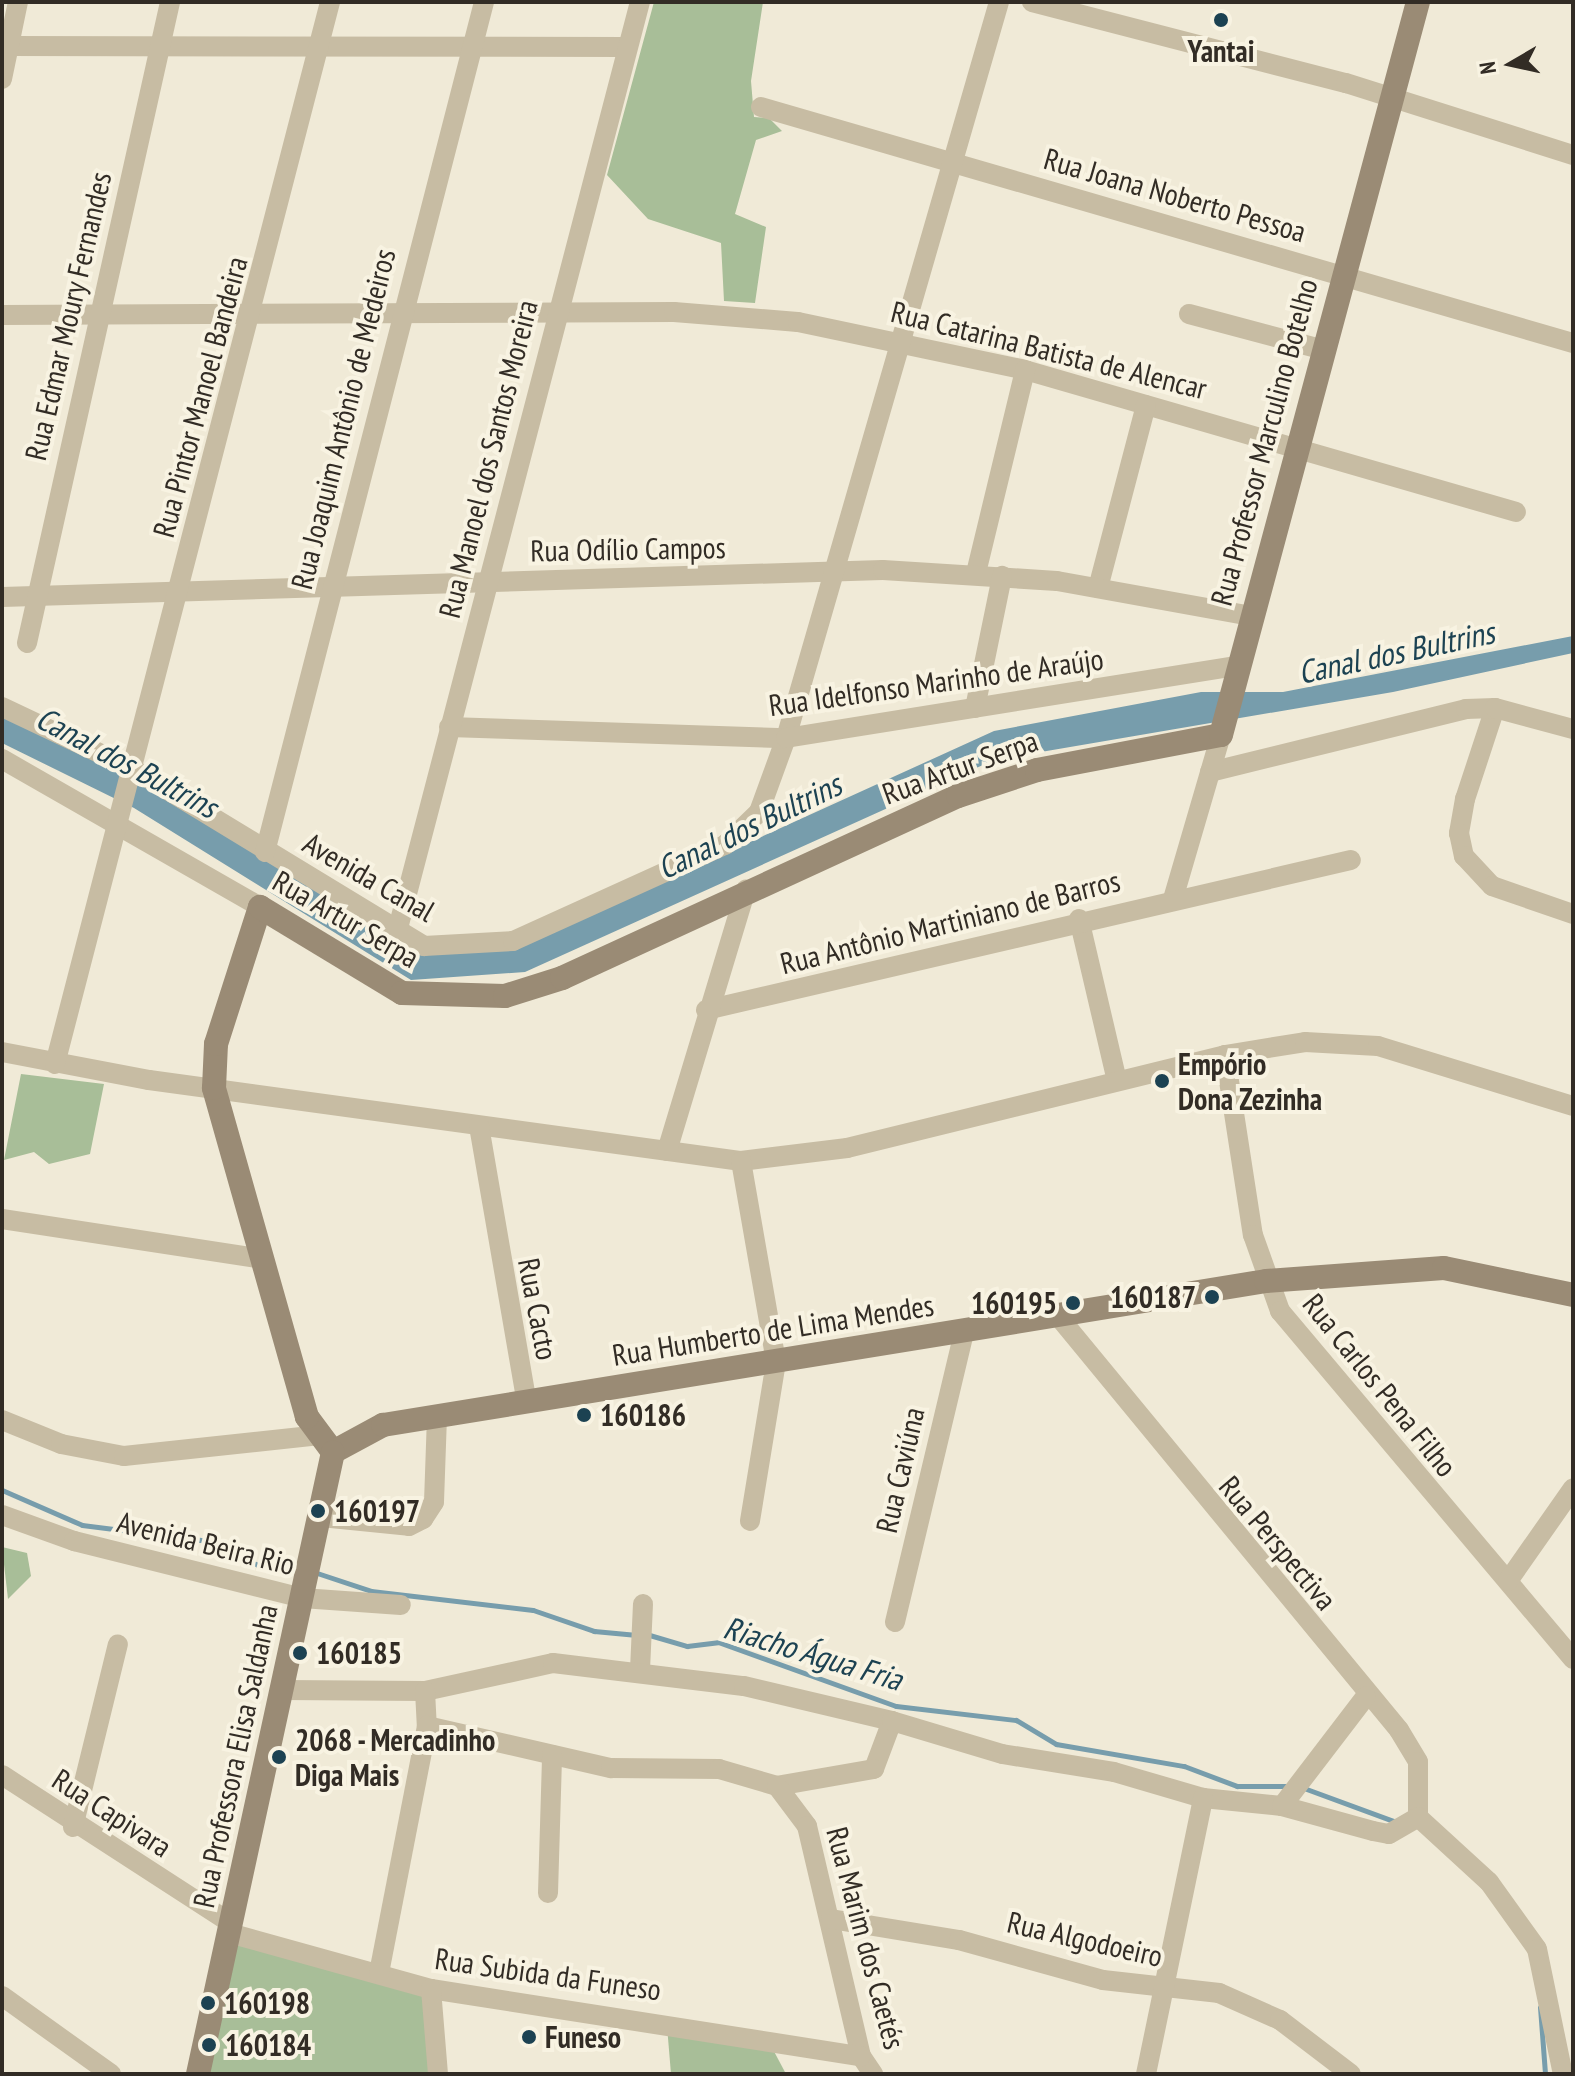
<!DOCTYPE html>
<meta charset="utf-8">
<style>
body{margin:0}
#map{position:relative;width:1575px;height:2076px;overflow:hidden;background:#f0ead7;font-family:"PT Sans Narrow",sans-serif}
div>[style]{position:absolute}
.green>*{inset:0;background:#a8be98}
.water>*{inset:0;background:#779dac}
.stream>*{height:5px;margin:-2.5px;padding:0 2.5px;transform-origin:2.5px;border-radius:2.5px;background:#779dac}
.street>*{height:20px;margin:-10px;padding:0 10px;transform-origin:10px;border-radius:10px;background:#c7bca3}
.secondary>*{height:24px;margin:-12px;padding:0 12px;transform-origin:12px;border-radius:12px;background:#9a8b75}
.dots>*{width:22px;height:22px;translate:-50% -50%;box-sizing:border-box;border:4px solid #f8f3e2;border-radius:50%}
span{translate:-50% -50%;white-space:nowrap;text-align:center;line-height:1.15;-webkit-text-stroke:8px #f8f3e2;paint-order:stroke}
.poi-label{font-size:30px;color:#322c25;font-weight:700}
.left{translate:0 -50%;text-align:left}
.right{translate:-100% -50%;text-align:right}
.street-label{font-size:30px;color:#322c25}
.water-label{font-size:32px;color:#1c4252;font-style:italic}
.frame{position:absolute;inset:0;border:4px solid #322c25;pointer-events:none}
.north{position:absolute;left:1471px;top:24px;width:80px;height:80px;-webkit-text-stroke:6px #f8f3e2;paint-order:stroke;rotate:261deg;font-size:22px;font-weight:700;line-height:32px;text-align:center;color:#322c25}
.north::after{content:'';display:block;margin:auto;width:28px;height:36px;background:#322c25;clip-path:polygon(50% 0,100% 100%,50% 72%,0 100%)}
</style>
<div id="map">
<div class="green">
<i style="clip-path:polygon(654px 2px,763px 2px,751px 81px,754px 117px,769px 118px,782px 131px,756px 140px,735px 214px,766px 227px,755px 303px,724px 301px,721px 243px,648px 219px,607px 175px)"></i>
<i style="clip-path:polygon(21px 1074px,104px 1084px,90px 1154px,49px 1164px,34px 1152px,4px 1160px)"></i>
<i style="clip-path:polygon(2px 1547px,27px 1553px,31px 1576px,8px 1599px)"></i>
<i style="clip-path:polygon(232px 1940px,424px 1986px,435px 2074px,206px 2074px)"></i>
<i style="clip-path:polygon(667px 2026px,769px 2042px,786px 2074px,671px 2074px)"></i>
</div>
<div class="water">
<i style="clip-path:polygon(1573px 636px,1573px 653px,1393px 692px,994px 760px,525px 972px,411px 980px,134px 808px,2px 743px,2px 712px,141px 781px,419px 952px,515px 949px,994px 731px,1201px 692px,1283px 692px)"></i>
</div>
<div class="stream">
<i style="left:2px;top:1490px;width:87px;rotate:23.6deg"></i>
<i style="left:82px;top:1525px;width:120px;rotate:7.2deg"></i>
<i style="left:201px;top:1540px;width:62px;rotate:23.7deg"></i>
<i style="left:258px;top:1565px;width:42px;rotate:6.8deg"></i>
<i style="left:314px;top:1572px;width:60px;rotate:18.4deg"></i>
<i style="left:371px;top:1591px;width:163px;rotate:6.7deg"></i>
<i style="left:533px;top:1610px;width:65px;rotate:19deg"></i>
<i style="left:594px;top:1631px;width:43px;rotate:5.3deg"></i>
<i style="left:646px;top:1634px;width:43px;rotate:16.3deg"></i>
<i style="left:687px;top:1646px;width:31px;rotate:-7deg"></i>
<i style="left:718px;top:1642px;width:189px;rotate:19.8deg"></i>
<i style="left:896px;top:1706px;width:121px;rotate:6.7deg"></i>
<i style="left:1016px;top:1720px;width:47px;rotate:31deg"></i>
<i style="left:1056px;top:1744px;width:130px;rotate:9.8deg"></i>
<i style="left:1184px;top:1766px;width:57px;rotate:20.7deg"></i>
<i style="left:1237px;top:1786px;width:54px"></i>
<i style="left:1301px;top:1787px;width:101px;rotate:20.2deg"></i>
<i style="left:1540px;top:2007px;width:67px;rotate:85.7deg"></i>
</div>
<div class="street">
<i style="left:1032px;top:2px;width:324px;rotate:14.5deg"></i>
<i style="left:1346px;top:83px;width:238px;rotate:17.6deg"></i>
<i style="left:9px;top:46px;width:617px;rotate:0.09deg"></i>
<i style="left:2px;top:79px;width:79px;rotate:-78.3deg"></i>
<i style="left:761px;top:107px;width:846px;rotate:16.21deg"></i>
<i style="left:1189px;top:314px;width:140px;rotate:14.9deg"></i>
<i style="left:2px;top:315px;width:672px;rotate:-0.26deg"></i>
<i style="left:674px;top:312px;width:124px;rotate:4.6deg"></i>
<i style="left:798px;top:322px;width:232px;rotate:11.9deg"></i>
<i style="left:1025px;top:370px;width:511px;rotate:16.13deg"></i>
<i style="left:976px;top:573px;width:209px;rotate:-76.4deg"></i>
<i style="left:1098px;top:588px;width:189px;rotate:-75.3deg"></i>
<i style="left:2px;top:597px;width:881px;rotate:-1.76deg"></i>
<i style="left:883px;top:570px;width:174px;rotate:3.6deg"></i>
<i style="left:1057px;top:581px;width:198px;rotate:10.2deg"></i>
<i style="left:27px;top:643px;width:657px;rotate:-77.42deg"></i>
<i style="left:2px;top:707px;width:145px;rotate:25.3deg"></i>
<i style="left:133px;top:769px;width:341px;rotate:31.3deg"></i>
<i style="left:424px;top:946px;width:89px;rotate:-3.2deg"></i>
<i style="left:513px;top:941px;width:233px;rotate:-24.4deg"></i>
<i style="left:725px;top:845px;width:47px;rotate:-44.1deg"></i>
<i style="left:759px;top:812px;width:79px;rotate:-70deg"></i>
<i style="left:786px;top:738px;width:766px;rotate:-73.86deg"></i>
<i style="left:975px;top:708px;width:135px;rotate:-78.4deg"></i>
<i style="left:1495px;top:708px;width:96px;rotate:108.2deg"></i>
<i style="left:1465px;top:799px;width:35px;rotate:100deg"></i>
<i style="left:1459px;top:833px;width:24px;rotate:78deg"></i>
<i style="left:1464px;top:856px;width:41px;rotate:47deg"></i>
<i style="left:1492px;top:886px;width:86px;rotate:19.1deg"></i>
<i style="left:449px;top:727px;width:337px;rotate:1.9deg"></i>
<i style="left:786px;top:738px;width:458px;rotate:-9.1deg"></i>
<i style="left:2px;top:759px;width:297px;rotate:29.8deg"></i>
<i style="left:1210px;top:772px;width:264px;rotate:-13.8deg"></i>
<i style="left:1466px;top:709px;width:29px;rotate:-2deg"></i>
<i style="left:1495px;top:708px;width:81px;rotate:15.1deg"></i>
<i style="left:265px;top:852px;width:878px;rotate:-75.55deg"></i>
<i style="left:1173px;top:899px;width:171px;rotate:-73.7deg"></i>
<i style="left:1079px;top:919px;width:166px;rotate:76.8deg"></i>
<i style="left:397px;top:932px;width:961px;rotate:-75.36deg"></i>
<i style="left:706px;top:1010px;width:662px;rotate:-13.09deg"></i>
<i style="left:2px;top:1052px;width:150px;rotate:10.8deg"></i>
<i style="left:149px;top:1080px;width:598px;rotate:7.79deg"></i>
<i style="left:741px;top:1161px;width:107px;rotate:-7deg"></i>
<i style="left:847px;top:1148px;width:389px;rotate:-13.8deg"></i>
<i style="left:1225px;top:1055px;width:81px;rotate:-9.2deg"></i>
<i style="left:1305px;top:1042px;width:73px;rotate:3.1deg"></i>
<i style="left:1378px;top:1046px;width:204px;rotate:17.1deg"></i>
<i style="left:1225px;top:1055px;width:182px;rotate:81.2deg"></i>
<i style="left:1253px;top:1235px;width:81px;rotate:70.4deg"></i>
<i style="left:1280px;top:1311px;width:455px;rotate:49.9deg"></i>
<i style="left:55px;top:1064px;width:1097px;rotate:-75.48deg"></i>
<i style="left:479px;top:1126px;width:281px;rotate:80.2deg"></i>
<i style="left:667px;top:1151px;width:273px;rotate:-73.2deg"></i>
<i style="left:741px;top:1161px;width:204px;rotate:80.1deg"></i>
<i style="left:776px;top:1362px;width:161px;rotate:99.3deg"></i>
<i style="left:2px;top:1219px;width:264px;rotate:8.7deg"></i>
<i style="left:1058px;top:1316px;width:536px;rotate:50.52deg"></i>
<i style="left:1399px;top:1730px;width:37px;rotate:59deg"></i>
<i style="left:1418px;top:1762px;width:55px;rotate:90deg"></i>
<i style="left:2px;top:1420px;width:64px;rotate:22.1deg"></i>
<i style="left:61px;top:1444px;width:64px;rotate:10.8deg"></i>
<i style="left:124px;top:1456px;width:197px;rotate:-6.1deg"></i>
<i style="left:2px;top:1515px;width:77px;rotate:19.9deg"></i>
<i style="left:74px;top:1541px;width:235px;rotate:14deg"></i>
<i style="left:302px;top:1598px;width:99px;rotate:4deg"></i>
<i style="left:321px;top:1517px;width:88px;rotate:5.8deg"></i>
<i style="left:409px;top:1526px;width:16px;rotate:-27deg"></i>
<i style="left:423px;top:1519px;width:20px;rotate:-57deg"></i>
<i style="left:434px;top:1502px;width:84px;rotate:-88deg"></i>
<i style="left:1508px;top:1581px;width:113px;rotate:-55deg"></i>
<i style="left:895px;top:1622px;width:298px;rotate:-76.6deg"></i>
<i style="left:640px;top:1670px;width:66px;rotate:-87.4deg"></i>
<i style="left:282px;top:1690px;width:143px;rotate:0.4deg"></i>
<i style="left:425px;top:1691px;width:131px;rotate:-12.3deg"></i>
<i style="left:553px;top:1663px;width:192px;rotate:6.9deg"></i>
<i style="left:744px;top:1686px;width:152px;rotate:13.3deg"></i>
<i style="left:892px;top:1721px;width:51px;rotate:110.6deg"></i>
<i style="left:874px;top:1769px;width:98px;rotate:170.1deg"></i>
<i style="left:425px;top:1691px;width:35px;rotate:87deg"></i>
<i style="left:427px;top:1726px;width:189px;rotate:12.9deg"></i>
<i style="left:611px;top:1768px;width:108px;rotate:0.5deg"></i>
<i style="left:719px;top:1769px;width:60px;rotate:16.3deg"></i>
<i style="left:777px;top:1786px;width:50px;rotate:53.1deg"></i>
<i style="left:807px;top:1826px;width:236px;rotate:76.8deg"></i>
<i style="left:861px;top:2056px;width:22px;rotate:56deg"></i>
<i style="left:892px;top:1721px;width:115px;rotate:16.7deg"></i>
<i style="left:1002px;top:1754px;width:113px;rotate:9.1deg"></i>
<i style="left:1114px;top:1772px;width:93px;rotate:16.3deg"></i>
<i style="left:1203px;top:1798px;width:79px;rotate:5.8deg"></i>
<i style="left:1282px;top:1806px;width:94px;rotate:15.4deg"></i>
<i style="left:1373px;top:1831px;width:16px;rotate:11deg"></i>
<i style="left:1389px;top:1834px;width:34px;rotate:-30deg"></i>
<i style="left:2px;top:1775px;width:273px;rotate:32.9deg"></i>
<i style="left:1282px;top:1806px;width:138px;rotate:-52.6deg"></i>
<i style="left:1418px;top:1817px;width:96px;rotate:42.5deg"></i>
<i style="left:1489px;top:1882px;width:82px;rotate:54.4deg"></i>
<i style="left:1537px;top:1949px;width:128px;rotate:78.3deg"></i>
<i style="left:73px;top:1827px;width:188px;rotate:-76.2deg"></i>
<i style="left:548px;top:1893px;width:138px;rotate:-88.3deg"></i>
<i style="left:831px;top:1919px;width:130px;rotate:9.3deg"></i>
<i style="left:959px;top:1940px;width:149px;rotate:15.5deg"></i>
<i style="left:1103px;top:1980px;width:117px;rotate:6.4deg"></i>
<i style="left:1219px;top:1993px;width:67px;rotate:23.9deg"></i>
<i style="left:1280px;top:2020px;width:89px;rotate:37.3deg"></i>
<i style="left:229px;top:1933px;width:210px;rotate:15.5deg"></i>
<i style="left:431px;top:1989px;width:435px;rotate:8.9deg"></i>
<i style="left:379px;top:1973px;width:252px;rotate:-79deg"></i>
<i style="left:431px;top:1989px;width:85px;rotate:85.3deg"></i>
<i style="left:2px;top:1996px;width:134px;rotate:35.6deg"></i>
<i style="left:1146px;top:2074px;width:282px;rotate:-78.3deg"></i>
</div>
<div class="secondary">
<i style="left:333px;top:1452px;width:44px;rotate:-126.6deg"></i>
<i style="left:307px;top:1417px;width:342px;rotate:-105.8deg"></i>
<i style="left:214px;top:1088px;width:44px;rotate:-87.4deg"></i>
<i style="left:216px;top:1044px;width:144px;rotate:-72.2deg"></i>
<i style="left:260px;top:907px;width:166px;rotate:31.2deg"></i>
<i style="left:402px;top:993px;width:103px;rotate:1.7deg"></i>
<i style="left:505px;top:996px;width:60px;rotate:-17.5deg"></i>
<i style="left:562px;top:978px;width:436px;rotate:-24.7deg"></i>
<i style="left:958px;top:796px;width:83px;rotate:-18.2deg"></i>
<i style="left:1037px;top:770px;width:187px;rotate:-10.8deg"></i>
<i style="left:1221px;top:735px;width:759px;rotate:-74.96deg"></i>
<i style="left:333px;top:1452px;width:57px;rotate:-28.4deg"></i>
<i style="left:383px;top:1425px;width:895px;rotate:-9.26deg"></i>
<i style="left:1266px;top:1281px;width:178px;rotate:-4.2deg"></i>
<i style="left:1444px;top:1268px;width:132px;rotate:11.8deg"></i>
<i style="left:198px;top:2074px;width:636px;rotate:-77.75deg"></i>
</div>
<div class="dots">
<i style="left:1221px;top:20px;background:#1c4252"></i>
<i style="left:1162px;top:1081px;background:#1c4252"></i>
<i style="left:1212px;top:1297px;background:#1c4252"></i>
<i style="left:1073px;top:1303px;background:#1c4252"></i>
<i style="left:584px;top:1415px;background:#1c4252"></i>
<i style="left:318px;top:1511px;background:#1c4252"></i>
<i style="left:300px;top:1653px;background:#1c4252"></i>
<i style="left:279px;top:1757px;background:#1c4252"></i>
<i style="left:208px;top:2003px;background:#1c4252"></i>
<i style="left:529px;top:2037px;background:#1c4252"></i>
<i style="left:209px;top:2045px;background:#1c4252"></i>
</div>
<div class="poi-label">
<span style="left:1221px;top:51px">Yantai</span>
<span class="left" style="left:1178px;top:1081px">Empório<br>Dona Zezinha</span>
<span class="right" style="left:1196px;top:1297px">160187</span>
<span class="right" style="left:1057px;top:1303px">160195</span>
<span class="left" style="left:600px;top:1415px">160186</span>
<span class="left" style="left:334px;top:1511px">160197</span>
<span class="left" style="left:316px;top:1653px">160185</span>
<span class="left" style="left:295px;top:1757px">2068 - Mercadinho<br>Diga Mais</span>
<span class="left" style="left:224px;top:2003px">160198</span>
<span class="left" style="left:545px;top:2037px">Funeso</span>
<span class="left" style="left:225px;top:2045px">160184</span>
</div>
<div class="street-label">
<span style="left:1175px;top:195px;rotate:16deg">Rua Joana Noberto Pessoa</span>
<span style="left:68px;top:316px;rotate:-77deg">Rua Edmar Moury Fernandes</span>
<span style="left:1049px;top:350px;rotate:14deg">Rua Catarina Batista de Alencar</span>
<span style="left:200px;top:397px;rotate:-75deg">Rua Pintor Manoel Bandeira</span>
<span style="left:343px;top:419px;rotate:-76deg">Rua Joaquim Antônio de Medeiros</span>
<span style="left:1264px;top:442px;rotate:-75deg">Rua Professor Marculino Botelho</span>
<span style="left:488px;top:459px;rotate:-76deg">Rua Manoel dos Santos Moreira</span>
<span style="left:628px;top:549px;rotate:-1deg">Rua Odílio Campos</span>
<span style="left:936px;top:682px;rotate:-8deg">Rua Idelfonso Marinho de Araújo</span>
<span style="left:960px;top:767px;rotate:-20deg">Rua Artur Serpa</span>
<span style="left:369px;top:877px;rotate:30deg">Avenida Canal</span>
<span style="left:346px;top:919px;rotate:30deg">Rua Artur Serpa</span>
<span style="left:950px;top:922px;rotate:-14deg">Rua Antônio Martiniano de Barros</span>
<span style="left:538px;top:1309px;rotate:79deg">Rua Cacto</span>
<span style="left:773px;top:1330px;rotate:-9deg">Rua Humberto de Lima Mendes</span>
<span style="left:1380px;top:1385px;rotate:51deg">Rua Carlos Pena Filho</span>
<span style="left:900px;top:1470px;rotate:-77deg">Rua Caviúna</span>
<span style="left:206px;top:1543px;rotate:14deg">Avenida Beira Rio</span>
<span style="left:1278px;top:1543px;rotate:50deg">Rua Perspectiva</span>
<span style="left:235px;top:1756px;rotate:-78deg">Rua Professora Elisa Saldanha</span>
<span style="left:112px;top:1813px;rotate:33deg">Rua Capivara</span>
<span style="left:866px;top:1938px;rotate:75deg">Rua Marim dos Caetés</span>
<span style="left:1085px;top:1939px;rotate:13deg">Rua Algodoeiro</span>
<span style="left:548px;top:1974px;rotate:8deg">Rua Subida da Funeso</span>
</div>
<div class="water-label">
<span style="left:1396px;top:652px;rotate:-12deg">Canal dos Bultrins</span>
<span style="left:127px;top:762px;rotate:28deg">Canal dos Bultrins</span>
<span style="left:749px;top:826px;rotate:-26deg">Canal dos Bultrins</span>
<span style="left:813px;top:1653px;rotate:17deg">Riacho Água Fria</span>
</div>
<div class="frame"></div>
<div class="north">N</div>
</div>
